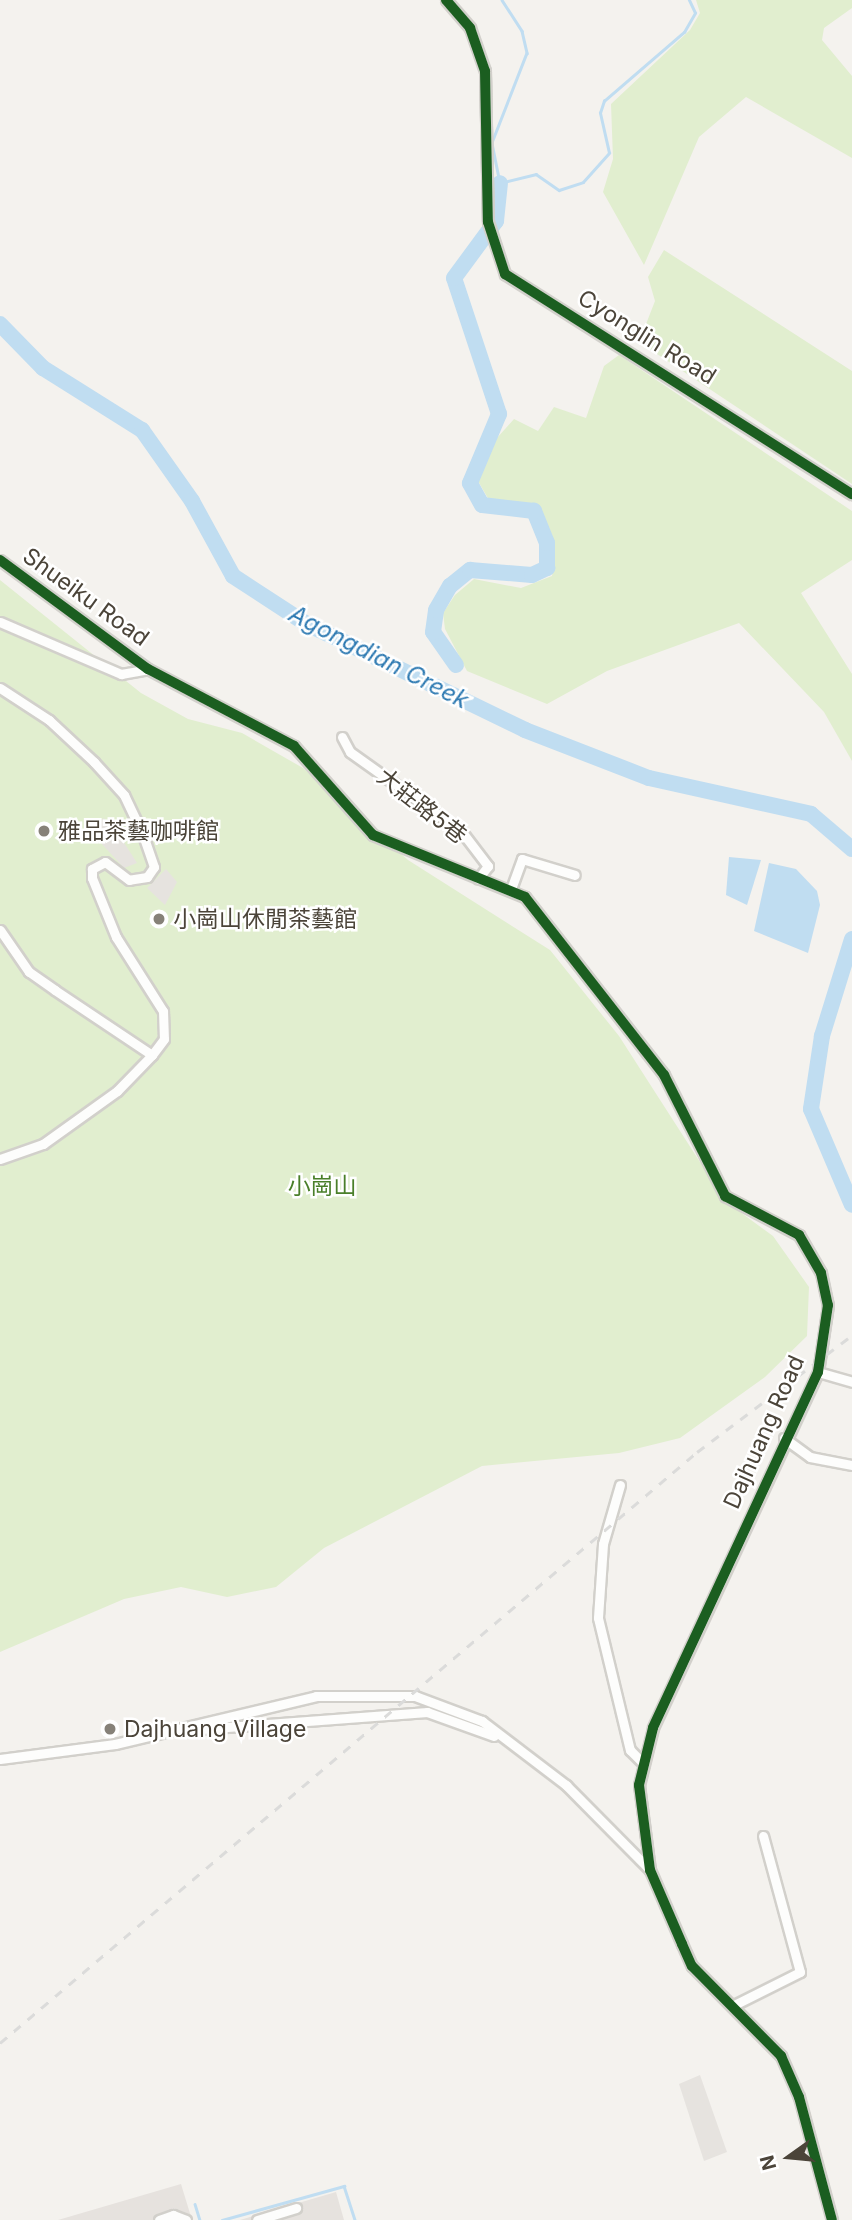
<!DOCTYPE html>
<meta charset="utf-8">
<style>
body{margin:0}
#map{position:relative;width:852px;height:2220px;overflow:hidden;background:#f4f2ee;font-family:Inter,"Noto Sans TC",sans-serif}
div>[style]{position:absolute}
.industrial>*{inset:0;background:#e6e2de}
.green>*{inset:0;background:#e1eecf}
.parking>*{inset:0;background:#e6e3df}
.water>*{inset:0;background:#c0ddf1}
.stream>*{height:2.5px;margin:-1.25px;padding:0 1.25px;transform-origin:1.25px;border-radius:1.25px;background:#c0ddf1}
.river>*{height:16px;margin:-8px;padding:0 8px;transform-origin:8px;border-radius:8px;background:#c0ddf1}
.roads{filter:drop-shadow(2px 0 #d2d0cb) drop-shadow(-2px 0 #d2d0cb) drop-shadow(0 2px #d2d0cb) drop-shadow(0 -2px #d2d0cb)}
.minor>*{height:9px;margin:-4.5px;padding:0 4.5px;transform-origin:4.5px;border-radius:4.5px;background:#fdfdfc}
.rail>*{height:2.5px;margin-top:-1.25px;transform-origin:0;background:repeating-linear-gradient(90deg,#dbdbda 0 9px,transparent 0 18px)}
.cycleway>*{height:10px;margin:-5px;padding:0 5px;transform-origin:5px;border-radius:5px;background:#1b5e20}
.dots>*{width:19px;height:19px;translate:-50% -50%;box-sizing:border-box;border:4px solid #fff;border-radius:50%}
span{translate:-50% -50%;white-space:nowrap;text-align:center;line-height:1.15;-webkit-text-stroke:5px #fff;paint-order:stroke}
.street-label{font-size:23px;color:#4b4439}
.poi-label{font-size:23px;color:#4b4439}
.left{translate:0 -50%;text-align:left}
.park-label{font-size:23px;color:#4a7f2a}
.water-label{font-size:24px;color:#2e7ab2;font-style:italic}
.north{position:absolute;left:754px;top:2122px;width:70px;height:70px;-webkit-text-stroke:5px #fff;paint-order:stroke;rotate:255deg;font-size:19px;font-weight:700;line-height:28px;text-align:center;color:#4b4439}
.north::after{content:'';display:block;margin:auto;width:24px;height:32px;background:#4b4439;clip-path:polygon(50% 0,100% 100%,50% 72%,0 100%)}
</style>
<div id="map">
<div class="industrial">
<i style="clip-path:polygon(181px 2184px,192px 2220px,58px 2220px)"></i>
<i style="clip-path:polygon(336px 2192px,344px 2220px,240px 2220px)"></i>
</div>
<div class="green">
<i style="clip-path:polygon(696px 0,852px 0,852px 8px,824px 28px,822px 40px,852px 76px,852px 158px,746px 97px,699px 137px,644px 265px,603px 192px,613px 159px,611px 104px,690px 30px,700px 13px)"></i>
<i style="clip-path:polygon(664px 250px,852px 371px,852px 484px,639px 342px,655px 301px,648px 277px)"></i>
<i style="clip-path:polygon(619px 355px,852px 511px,852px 560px,801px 593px,852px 674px,852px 761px,824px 712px,739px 623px,607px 671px,547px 704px,467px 671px,445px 629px,443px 613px,455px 595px,474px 579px,521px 588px,552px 576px,554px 562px,541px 508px,489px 500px,478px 481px,487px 449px,514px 419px,538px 431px,554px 407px,586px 418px,604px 366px)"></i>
<i style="clip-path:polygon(0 580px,141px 693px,188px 719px,242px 733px,303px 768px,408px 860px,550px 950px,619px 1036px,725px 1201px,773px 1236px,809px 1287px,807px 1336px,765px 1377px,680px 1438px,619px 1453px,482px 1466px,324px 1548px,276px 1587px,227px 1597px,181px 1587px,124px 1599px,0 1652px)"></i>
</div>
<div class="parking">
<i style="clip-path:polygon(104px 818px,123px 841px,137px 863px,124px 868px,89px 830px)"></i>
<i style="clip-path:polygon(166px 869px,177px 882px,165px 905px,147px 888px)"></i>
<i style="clip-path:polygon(700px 2075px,727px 2152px,704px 2161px,679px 2084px)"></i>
</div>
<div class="water">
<i style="clip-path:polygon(729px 857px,761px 860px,747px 905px,726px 895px)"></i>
<i style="clip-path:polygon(769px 863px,796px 869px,817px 891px,820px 905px,808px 953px,754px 931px)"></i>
</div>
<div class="stream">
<i style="left:502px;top:0;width:37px;rotate:57deg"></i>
<i style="left:522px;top:31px;width:23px;rotate:77deg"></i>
<i style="left:527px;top:53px;width:97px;rotate:111.3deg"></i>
<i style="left:492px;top:143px;width:41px;rotate:78.7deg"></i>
<i style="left:500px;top:183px;width:37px;rotate:-14deg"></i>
<i style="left:536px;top:174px;width:28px;rotate:35deg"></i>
<i style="left:559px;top:190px;width:25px;rotate:-18deg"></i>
<i style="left:583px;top:182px;width:39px;rotate:-48deg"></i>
<i style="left:609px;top:153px;width:41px;rotate:-102.7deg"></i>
<i style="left:600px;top:113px;width:13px;rotate:-72deg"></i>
<i style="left:604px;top:101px;width:106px;rotate:-40.8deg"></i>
<i style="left:684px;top:32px;width:22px;rotate:-60deg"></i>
<i style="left:695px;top:13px;width:14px;rotate:-115deg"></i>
<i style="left:195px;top:2204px;width:17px;rotate:73deg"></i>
<i style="left:222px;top:2220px;width:127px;rotate:-15.6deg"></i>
<i style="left:344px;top:2186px;width:36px;rotate:72deg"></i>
</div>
<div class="river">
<i style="left:0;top:324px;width:62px;rotate:45.7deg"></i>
<i style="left:43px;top:368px;width:117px;rotate:32.1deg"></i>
<i style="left:142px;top:430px;width:87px;rotate:54.8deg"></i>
<i style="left:192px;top:501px;width:85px;rotate:61.3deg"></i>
<i style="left:233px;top:576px;width:86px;rotate:33.1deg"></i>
<i style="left:305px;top:623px;width:245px;rotate:25.9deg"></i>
<i style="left:525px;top:730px;width:133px;rotate:21.2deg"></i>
<i style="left:649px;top:778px;width:166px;rotate:12.5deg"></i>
<i style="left:811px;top:814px;width:54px;rotate:40.5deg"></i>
<i style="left:456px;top:665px;width:40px;rotate:-124.9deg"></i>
<i style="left:433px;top:632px;width:22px;rotate:-82deg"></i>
<i style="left:436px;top:610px;width:28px;rotate:-60deg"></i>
<i style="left:450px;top:586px;width:26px;rotate:-39deg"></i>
<i style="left:470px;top:570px;width:62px;rotate:4.6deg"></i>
<i style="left:532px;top:575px;width:17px;rotate:-25deg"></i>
<i style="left:547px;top:568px;width:25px;rotate:-90deg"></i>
<i style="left:547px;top:543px;width:35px;rotate:-112deg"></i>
<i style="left:534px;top:511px;width:52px;rotate:-173.4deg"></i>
<i style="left:482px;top:505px;width:25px;rotate:-119deg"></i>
<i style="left:470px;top:483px;width:75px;rotate:-67.2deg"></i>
<i style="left:499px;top:414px;width:143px;rotate:-108.3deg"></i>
<i style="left:454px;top:278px;width:71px;rotate:-53.6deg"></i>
<i style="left:496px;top:221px;width:38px;rotate:-84deg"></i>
<i style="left:852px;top:939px;width:102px;rotate:107.2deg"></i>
<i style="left:822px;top:1036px;width:74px;rotate:98.6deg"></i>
<i style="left:811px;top:1109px;width:104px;rotate:66.9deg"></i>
</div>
<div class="roads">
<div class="minor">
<i style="left:446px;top:0;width:37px;rotate:49deg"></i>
<i style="left:470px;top:28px;width:46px;rotate:70.8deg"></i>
<i style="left:485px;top:71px;width:151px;rotate:88.9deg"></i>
<i style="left:488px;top:222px;width:55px;rotate:71.9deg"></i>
<i style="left:505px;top:274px;width:411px;rotate:32.4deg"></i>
<i style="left:0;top:560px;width:184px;rotate:36.4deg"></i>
<i style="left:148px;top:669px;width:165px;rotate:27.8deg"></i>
<i style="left:294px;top:746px;width:119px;rotate:48.4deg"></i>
<i style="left:373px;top:835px;width:164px;rotate:22.2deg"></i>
<i style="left:525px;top:897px;width:226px;rotate:52deg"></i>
<i style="left:664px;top:1075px;width:136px;rotate:63.2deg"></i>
<i style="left:725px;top:1196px;width:84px;rotate:27.8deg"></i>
<i style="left:799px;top:1235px;width:44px;rotate:59.9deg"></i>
<i style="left:821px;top:1273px;width:33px;rotate:78deg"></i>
<i style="left:828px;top:1305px;width:68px;rotate:98.5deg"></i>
<i style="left:818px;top:1372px;width:392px;rotate:114.9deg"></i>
<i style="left:653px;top:1728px;width:59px;rotate:103.8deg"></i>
<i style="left:639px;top:1785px;width:86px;rotate:82.6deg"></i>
<i style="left:650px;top:1870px;width:81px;rotate:66.6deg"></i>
<i style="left:682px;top:1944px;width:24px;rotate:66deg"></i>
<i style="left:692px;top:1966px;width:127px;rotate:45.3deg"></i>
<i style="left:781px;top:2056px;width:45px;rotate:66.3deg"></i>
<i style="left:799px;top:2097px;width:127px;rotate:75deg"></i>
<i style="left:0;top:622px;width:132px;rotate:23.3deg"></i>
<i style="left:121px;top:674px;width:27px;rotate:-10deg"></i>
<i style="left:0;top:688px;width:59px;rotate:33.1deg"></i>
<i style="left:49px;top:720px;width:62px;rotate:43deg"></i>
<i style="left:94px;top:762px;width:45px;rotate:47.7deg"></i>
<i style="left:124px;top:795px;width:44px;rotate:64.6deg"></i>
<i style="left:143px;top:835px;width:34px;rotate:71deg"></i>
<i style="left:154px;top:867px;width:12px;rotate:125deg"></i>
<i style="left:147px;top:877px;width:18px;rotate:171deg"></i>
<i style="left:129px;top:880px;width:30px;rotate:-143deg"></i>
<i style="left:105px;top:862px;width:15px;rotate:152deg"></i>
<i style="left:92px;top:869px;width:9px;rotate:90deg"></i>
<i style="left:92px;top:878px;width:64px;rotate:67.9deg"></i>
<i style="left:116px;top:937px;width:88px;rotate:57.6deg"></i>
<i style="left:163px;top:1011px;width:28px;rotate:88deg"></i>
<i style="left:164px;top:1039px;width:20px;rotate:127deg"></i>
<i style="left:152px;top:1055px;width:117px;rotate:-146.2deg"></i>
<i style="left:55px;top:990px;width:32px;rotate:-145deg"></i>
<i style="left:29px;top:972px;width:51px;rotate:-124.6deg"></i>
<i style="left:342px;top:737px;width:17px;rotate:62deg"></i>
<i style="left:350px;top:752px;width:138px;rotate:35.5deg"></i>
<i style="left:462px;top:832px;width:43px;rotate:52.6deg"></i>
<i style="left:488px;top:866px;width:16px;rotate:128deg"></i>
<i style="left:511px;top:889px;width:32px;rotate:-70deg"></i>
<i style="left:522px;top:859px;width:55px;rotate:16.8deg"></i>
<i style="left:0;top:1159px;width:46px;rotate:-19.2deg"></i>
<i style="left:43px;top:1144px;width:91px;rotate:-35.6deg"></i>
<i style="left:117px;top:1091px;width:50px;rotate:-45.8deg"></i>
<i style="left:818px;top:1372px;width:35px;rotate:16deg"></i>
<i style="left:784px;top:1438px;width:32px;rotate:36deg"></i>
<i style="left:810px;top:1457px;width:43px;rotate:10.8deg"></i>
<i style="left:620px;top:1485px;width:61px;rotate:106.1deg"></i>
<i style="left:603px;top:1544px;width:74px;rotate:93.9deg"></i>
<i style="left:598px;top:1618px;width:136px;rotate:76.4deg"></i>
<i style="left:630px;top:1750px;width:16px;rotate:45deg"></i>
<i style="left:174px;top:1731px;width:254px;rotate:-4.3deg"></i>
<i style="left:427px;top:1712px;width:71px;rotate:19.7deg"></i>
<i style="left:0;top:1759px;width:116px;rotate:-7.4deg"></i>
<i style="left:115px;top:1744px;width:207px;rotate:-13.4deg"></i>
<i style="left:316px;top:1696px;width:99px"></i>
<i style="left:415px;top:1696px;width:72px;rotate:20.5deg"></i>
<i style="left:482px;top:1721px;width:106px;rotate:37.3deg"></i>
<i style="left:566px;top:1785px;width:118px;rotate:45.3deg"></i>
<i style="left:732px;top:2006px;width:76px;rotate:-26.6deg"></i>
<i style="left:800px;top:1972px;width:141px;rotate:-105.2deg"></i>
<i style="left:159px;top:2220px;width:15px;rotate:-20deg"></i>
<i style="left:173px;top:2215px;width:14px;rotate:21deg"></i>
<i style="left:257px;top:2220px;width:41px;rotate:-17.1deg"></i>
</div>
</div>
<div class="rail">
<i style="left:0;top:2043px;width:914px;rotate:-40.3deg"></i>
<i style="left:697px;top:1452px;width:194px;rotate:-37deg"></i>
</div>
<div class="cycleway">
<i style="left:446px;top:0;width:37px;rotate:49deg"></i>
<i style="left:470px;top:28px;width:46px;rotate:70.8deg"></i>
<i style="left:485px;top:71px;width:151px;rotate:88.9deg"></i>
<i style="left:488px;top:222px;width:55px;rotate:71.9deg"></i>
<i style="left:505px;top:274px;width:411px;rotate:32.4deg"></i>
<i style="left:0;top:560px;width:184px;rotate:36.4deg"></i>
<i style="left:148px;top:669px;width:165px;rotate:27.8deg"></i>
<i style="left:294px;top:746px;width:119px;rotate:48.4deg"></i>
<i style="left:373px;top:835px;width:164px;rotate:22.2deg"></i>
<i style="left:525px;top:897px;width:226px;rotate:52deg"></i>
<i style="left:664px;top:1075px;width:136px;rotate:63.2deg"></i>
<i style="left:725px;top:1196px;width:84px;rotate:27.8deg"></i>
<i style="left:799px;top:1235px;width:44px;rotate:59.9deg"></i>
<i style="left:821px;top:1273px;width:33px;rotate:78deg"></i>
<i style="left:828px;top:1305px;width:68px;rotate:98.5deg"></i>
<i style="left:818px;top:1372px;width:392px;rotate:114.9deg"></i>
<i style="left:653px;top:1728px;width:59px;rotate:103.8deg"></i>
<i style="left:639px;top:1785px;width:86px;rotate:82.6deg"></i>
<i style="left:650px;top:1870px;width:81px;rotate:66.6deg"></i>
<i style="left:682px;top:1944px;width:24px;rotate:66deg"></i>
<i style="left:692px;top:1966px;width:127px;rotate:45.3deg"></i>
<i style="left:781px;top:2056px;width:45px;rotate:66.3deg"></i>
<i style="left:799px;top:2097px;width:127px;rotate:75deg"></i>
</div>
<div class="dots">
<i style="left:44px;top:831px;background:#868178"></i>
<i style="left:159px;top:919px;background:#868178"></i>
<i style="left:110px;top:1729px;background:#868178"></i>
</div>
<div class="street-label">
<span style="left:647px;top:337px;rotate:32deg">Cyonglin Road</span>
<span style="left:86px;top:597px;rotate:36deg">Shueiku Road</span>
<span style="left:422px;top:806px;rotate:38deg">大莊路5巷</span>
<span style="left:764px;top:1432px;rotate:-66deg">Dajhuang Road</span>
</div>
<div class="poi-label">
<span class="left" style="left:58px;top:831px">雅品茶藝咖啡館</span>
<span class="left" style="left:173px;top:919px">小崗山休閒茶藝館</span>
<span class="left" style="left:124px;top:1729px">Dajhuang Village</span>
</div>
<div class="park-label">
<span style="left:322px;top:1186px">小崗山</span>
</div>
<div class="water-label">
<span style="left:379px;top:657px;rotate:27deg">Agongdian Creek</span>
</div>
<div class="north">N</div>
</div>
